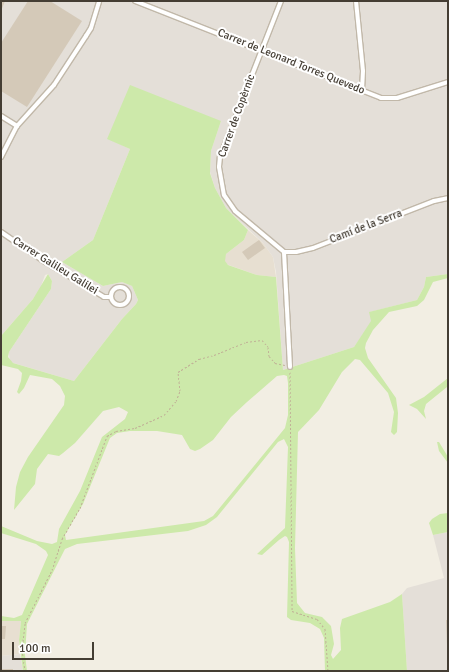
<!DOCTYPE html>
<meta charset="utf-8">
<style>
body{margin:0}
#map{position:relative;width:449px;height:672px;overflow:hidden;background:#f2eee3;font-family:Signika,sans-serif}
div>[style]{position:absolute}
.residential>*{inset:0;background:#e7dfd1}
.industrial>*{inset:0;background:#e4dfd8}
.green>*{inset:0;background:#cde9aa}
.building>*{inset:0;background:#d4c9b8}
.path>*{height:1px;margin-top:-0.5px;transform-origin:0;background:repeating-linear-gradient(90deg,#c0b196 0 2px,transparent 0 4px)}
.roads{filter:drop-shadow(1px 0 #c1b8a9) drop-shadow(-1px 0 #c1b8a9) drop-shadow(0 1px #c1b8a9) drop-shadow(0 -1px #c1b8a9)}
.street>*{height:4px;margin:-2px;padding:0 2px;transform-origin:2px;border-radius:2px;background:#fff}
.street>.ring{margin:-2px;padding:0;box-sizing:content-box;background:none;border:4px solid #fff;border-radius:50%}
span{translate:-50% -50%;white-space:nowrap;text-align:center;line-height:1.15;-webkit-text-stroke:4px #fff;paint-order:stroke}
.street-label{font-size:11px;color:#443d33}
.frame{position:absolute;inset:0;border:2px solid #443d33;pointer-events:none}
.scale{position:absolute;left:12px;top:642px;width:82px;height:18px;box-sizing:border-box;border:2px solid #443d33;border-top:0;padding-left:5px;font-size:12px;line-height:14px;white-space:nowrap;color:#443d33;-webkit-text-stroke:3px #fff;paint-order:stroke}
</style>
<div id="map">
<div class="residential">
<i style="clip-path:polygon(248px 230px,263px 243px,273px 257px,276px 277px,257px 275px,226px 264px,224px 259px,226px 254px,244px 240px)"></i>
<i style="clip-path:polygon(1px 621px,21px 621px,19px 640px,20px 654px,1px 656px)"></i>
</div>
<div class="industrial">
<i style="clip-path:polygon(1px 1px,448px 1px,448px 274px,426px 277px,424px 287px,417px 300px,370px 312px,372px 321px,354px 347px,283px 370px,276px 272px,273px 257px,263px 243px,226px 208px,215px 188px,210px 172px,211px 151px,221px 121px,107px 138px,130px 149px,93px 240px,62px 262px,103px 286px,122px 282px,132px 286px,138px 300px,136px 304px,122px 319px,74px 381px,10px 362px,9px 352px,51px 289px,52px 281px,48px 274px,45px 275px,40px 289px,33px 299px,1px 336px)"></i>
<i style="clip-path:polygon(448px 532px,448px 671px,407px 671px,402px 594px,407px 588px,444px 578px,433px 535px)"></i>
<i style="clip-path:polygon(20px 654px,23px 671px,1px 671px,1px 656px)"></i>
</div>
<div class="green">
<i style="clip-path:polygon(evenodd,130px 85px,221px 121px,211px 151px,210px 173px,215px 188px,226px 208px,248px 230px,244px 240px,226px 254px,225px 261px,228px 265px,257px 275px,276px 277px,283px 370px,354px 347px,371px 321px,369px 312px,417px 300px,424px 287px,426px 277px,448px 274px,448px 278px,433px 282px,424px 300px,417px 306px,389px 312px,373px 330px,366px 343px,365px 348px,368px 358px,396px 398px,398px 413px,397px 432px,394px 435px,391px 432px,394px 412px,388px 393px,360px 360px,355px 359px,342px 372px,319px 410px,298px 432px,295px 548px,297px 603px,305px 613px,322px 617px,331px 626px,334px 644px,331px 655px,333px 659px,341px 650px,340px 628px,342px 619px,390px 602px,402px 594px,407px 671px,325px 671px,324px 638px,320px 629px,310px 623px,291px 620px,287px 617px,289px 542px,287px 537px,285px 536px,279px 540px,262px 555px,257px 554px,285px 528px,288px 447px,284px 439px,278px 442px,217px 517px,206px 525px,188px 531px,77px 544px,65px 549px,27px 624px,25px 655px,27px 671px,23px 671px,19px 640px,21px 621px,1px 621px,1px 616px,14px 618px,22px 615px,48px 555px,46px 551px,36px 544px,1px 533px,1px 526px,37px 541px,52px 544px,57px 542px,59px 529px,80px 491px,102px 437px,125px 419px,128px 412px,119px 407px,103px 411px,75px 443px,63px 453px,59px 456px,48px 454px,37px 469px,35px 484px,14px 510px,16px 487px,20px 472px,28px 457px,64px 405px,65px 396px,60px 386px,52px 379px,30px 375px,24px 388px,19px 394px,17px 392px,21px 381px,22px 373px,18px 369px,1px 365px,1px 336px,33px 299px,48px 274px,52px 281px,51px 289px,9px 352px,8px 357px,13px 363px,74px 381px,122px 319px,136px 304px,138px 300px,132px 286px,122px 282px,103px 286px,62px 262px,93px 240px,130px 149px,107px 139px,130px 85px,284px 375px,287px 376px,288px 383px,288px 415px,285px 428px,213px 516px,204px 521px,66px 540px,65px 535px,83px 504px,110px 438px,117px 433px,130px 431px,157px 431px,182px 435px,190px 449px,195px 451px,200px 449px,213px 440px,231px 417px,247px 402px,277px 376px,284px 375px)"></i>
<i style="clip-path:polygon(448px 378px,447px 387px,426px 404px,424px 411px,426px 419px,417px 409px,409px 405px,424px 397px)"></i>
<i style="clip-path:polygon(437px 442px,439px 442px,448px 457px,448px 463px,439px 451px)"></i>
<i style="clip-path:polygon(448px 513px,448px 532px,433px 535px,429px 523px,432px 519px,440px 514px)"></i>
</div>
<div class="building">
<i style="clip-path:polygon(1px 1px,5px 1px,1px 11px)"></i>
<i style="clip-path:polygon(28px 1px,50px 1px,82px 21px,27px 107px,1px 91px,1px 43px)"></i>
<i style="clip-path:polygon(259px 240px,265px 248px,248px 260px,242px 252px)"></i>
<i style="clip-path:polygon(446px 620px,448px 620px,448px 645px,447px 645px)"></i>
<i style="clip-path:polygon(1px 626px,6px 626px,5px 639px,1px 639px)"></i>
<i style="clip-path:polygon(1px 669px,13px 669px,13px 671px,1px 671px)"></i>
</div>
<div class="path">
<i style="left:290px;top:372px;width:239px;rotate:89.5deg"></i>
<i style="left:292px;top:611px;width:26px;rotate:18deg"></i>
<i style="left:317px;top:619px;width:13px;rotate:51deg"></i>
<i style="left:325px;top:629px;width:42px;rotate:85.9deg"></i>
<i style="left:25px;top:671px;width:22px;rotate:-98deg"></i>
<i style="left:22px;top:649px;width:26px;rotate:-83deg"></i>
<i style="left:25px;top:623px;width:59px;rotate:-63deg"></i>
<i style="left:52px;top:570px;width:33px;rotate:-72deg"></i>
<i style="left:62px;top:539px;width:36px;rotate:-60deg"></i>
<i style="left:80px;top:508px;width:77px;rotate:-69.4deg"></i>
<i style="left:107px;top:436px;width:10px;rotate:-29deg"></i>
<i style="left:116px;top:431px;width:19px;rotate:-9deg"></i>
<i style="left:135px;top:428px;width:32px;rotate:-24deg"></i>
<i style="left:164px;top:415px;width:18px;rotate:-49deg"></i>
<i style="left:176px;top:401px;width:11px;rotate:-68deg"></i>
<i style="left:180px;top:391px;width:19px;rotate:-96deg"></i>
<i style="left:178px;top:372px;width:25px;rotate:-32deg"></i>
<i style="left:199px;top:359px;width:16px;rotate:-15deg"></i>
<i style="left:214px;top:355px;width:35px;rotate:-22deg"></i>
<i style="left:246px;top:342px;width:16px;rotate:-7deg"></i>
<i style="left:262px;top:340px;width:9px;rotate:49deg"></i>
<i style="left:268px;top:347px;width:9px;rotate:84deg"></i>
<i style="left:269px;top:356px;width:9px;rotate:49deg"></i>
<i style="left:275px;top:363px;width:10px;rotate:11deg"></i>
</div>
<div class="roads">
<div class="street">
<i style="left:135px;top:1px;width:264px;rotate:21.5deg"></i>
<i style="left:381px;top:98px;width:16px"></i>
<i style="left:397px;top:98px;width:53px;rotate:-17.4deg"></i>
<i style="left:281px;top:1px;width:168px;rotate:111.4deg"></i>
<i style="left:220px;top:157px;width:10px;rotate:96deg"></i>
<i style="left:219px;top:167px;width:28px;rotate:80deg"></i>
<i style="left:224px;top:195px;width:19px;rotate:55deg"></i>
<i style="left:235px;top:211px;width:64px;rotate:39.9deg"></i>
<i style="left:356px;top:1px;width:70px;rotate:84.3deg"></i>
<i style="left:363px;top:71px;width:20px;rotate:93deg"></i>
<i style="left:1px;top:116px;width:19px;rotate:32deg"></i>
<i style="left:1px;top:157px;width:35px;rotate:-63deg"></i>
<i style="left:17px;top:126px;width:55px;rotate:-47.9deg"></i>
<i style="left:54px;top:85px;width:59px;rotate:-56.9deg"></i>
<i style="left:86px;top:36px;width:9px;rotate:-58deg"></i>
<i style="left:91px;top:28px;width:28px;rotate:-73deg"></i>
<i style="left:1px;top:232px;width:50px;rotate:34.3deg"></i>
<i style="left:42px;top:260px;width:72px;rotate:30.8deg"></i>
<i style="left:104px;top:297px;width:7px"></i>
<i style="left:284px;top:252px;width:12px"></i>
<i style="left:296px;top:252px;width:17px;rotate:-13deg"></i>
<i style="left:313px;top:248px;width:130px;rotate:-21.2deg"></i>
<i style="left:434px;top:201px;width:14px;rotate:-12deg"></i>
<i style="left:284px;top:252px;width:115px;rotate:87deg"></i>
<i class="ring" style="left:111px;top:287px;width:14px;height:14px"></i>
</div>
</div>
<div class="street-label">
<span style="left:291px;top:62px;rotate:22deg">Carrer de Leonard Torres Quevedo</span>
<span style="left:237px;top:116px;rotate:-70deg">Carrer de Copèrnic</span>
<span style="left:366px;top:227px;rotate:-21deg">Camí de la Serra</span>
<span style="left:55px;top:266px;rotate:32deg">Carrer Galileu Galilei</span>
</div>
<div class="frame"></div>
<div class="scale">100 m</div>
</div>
